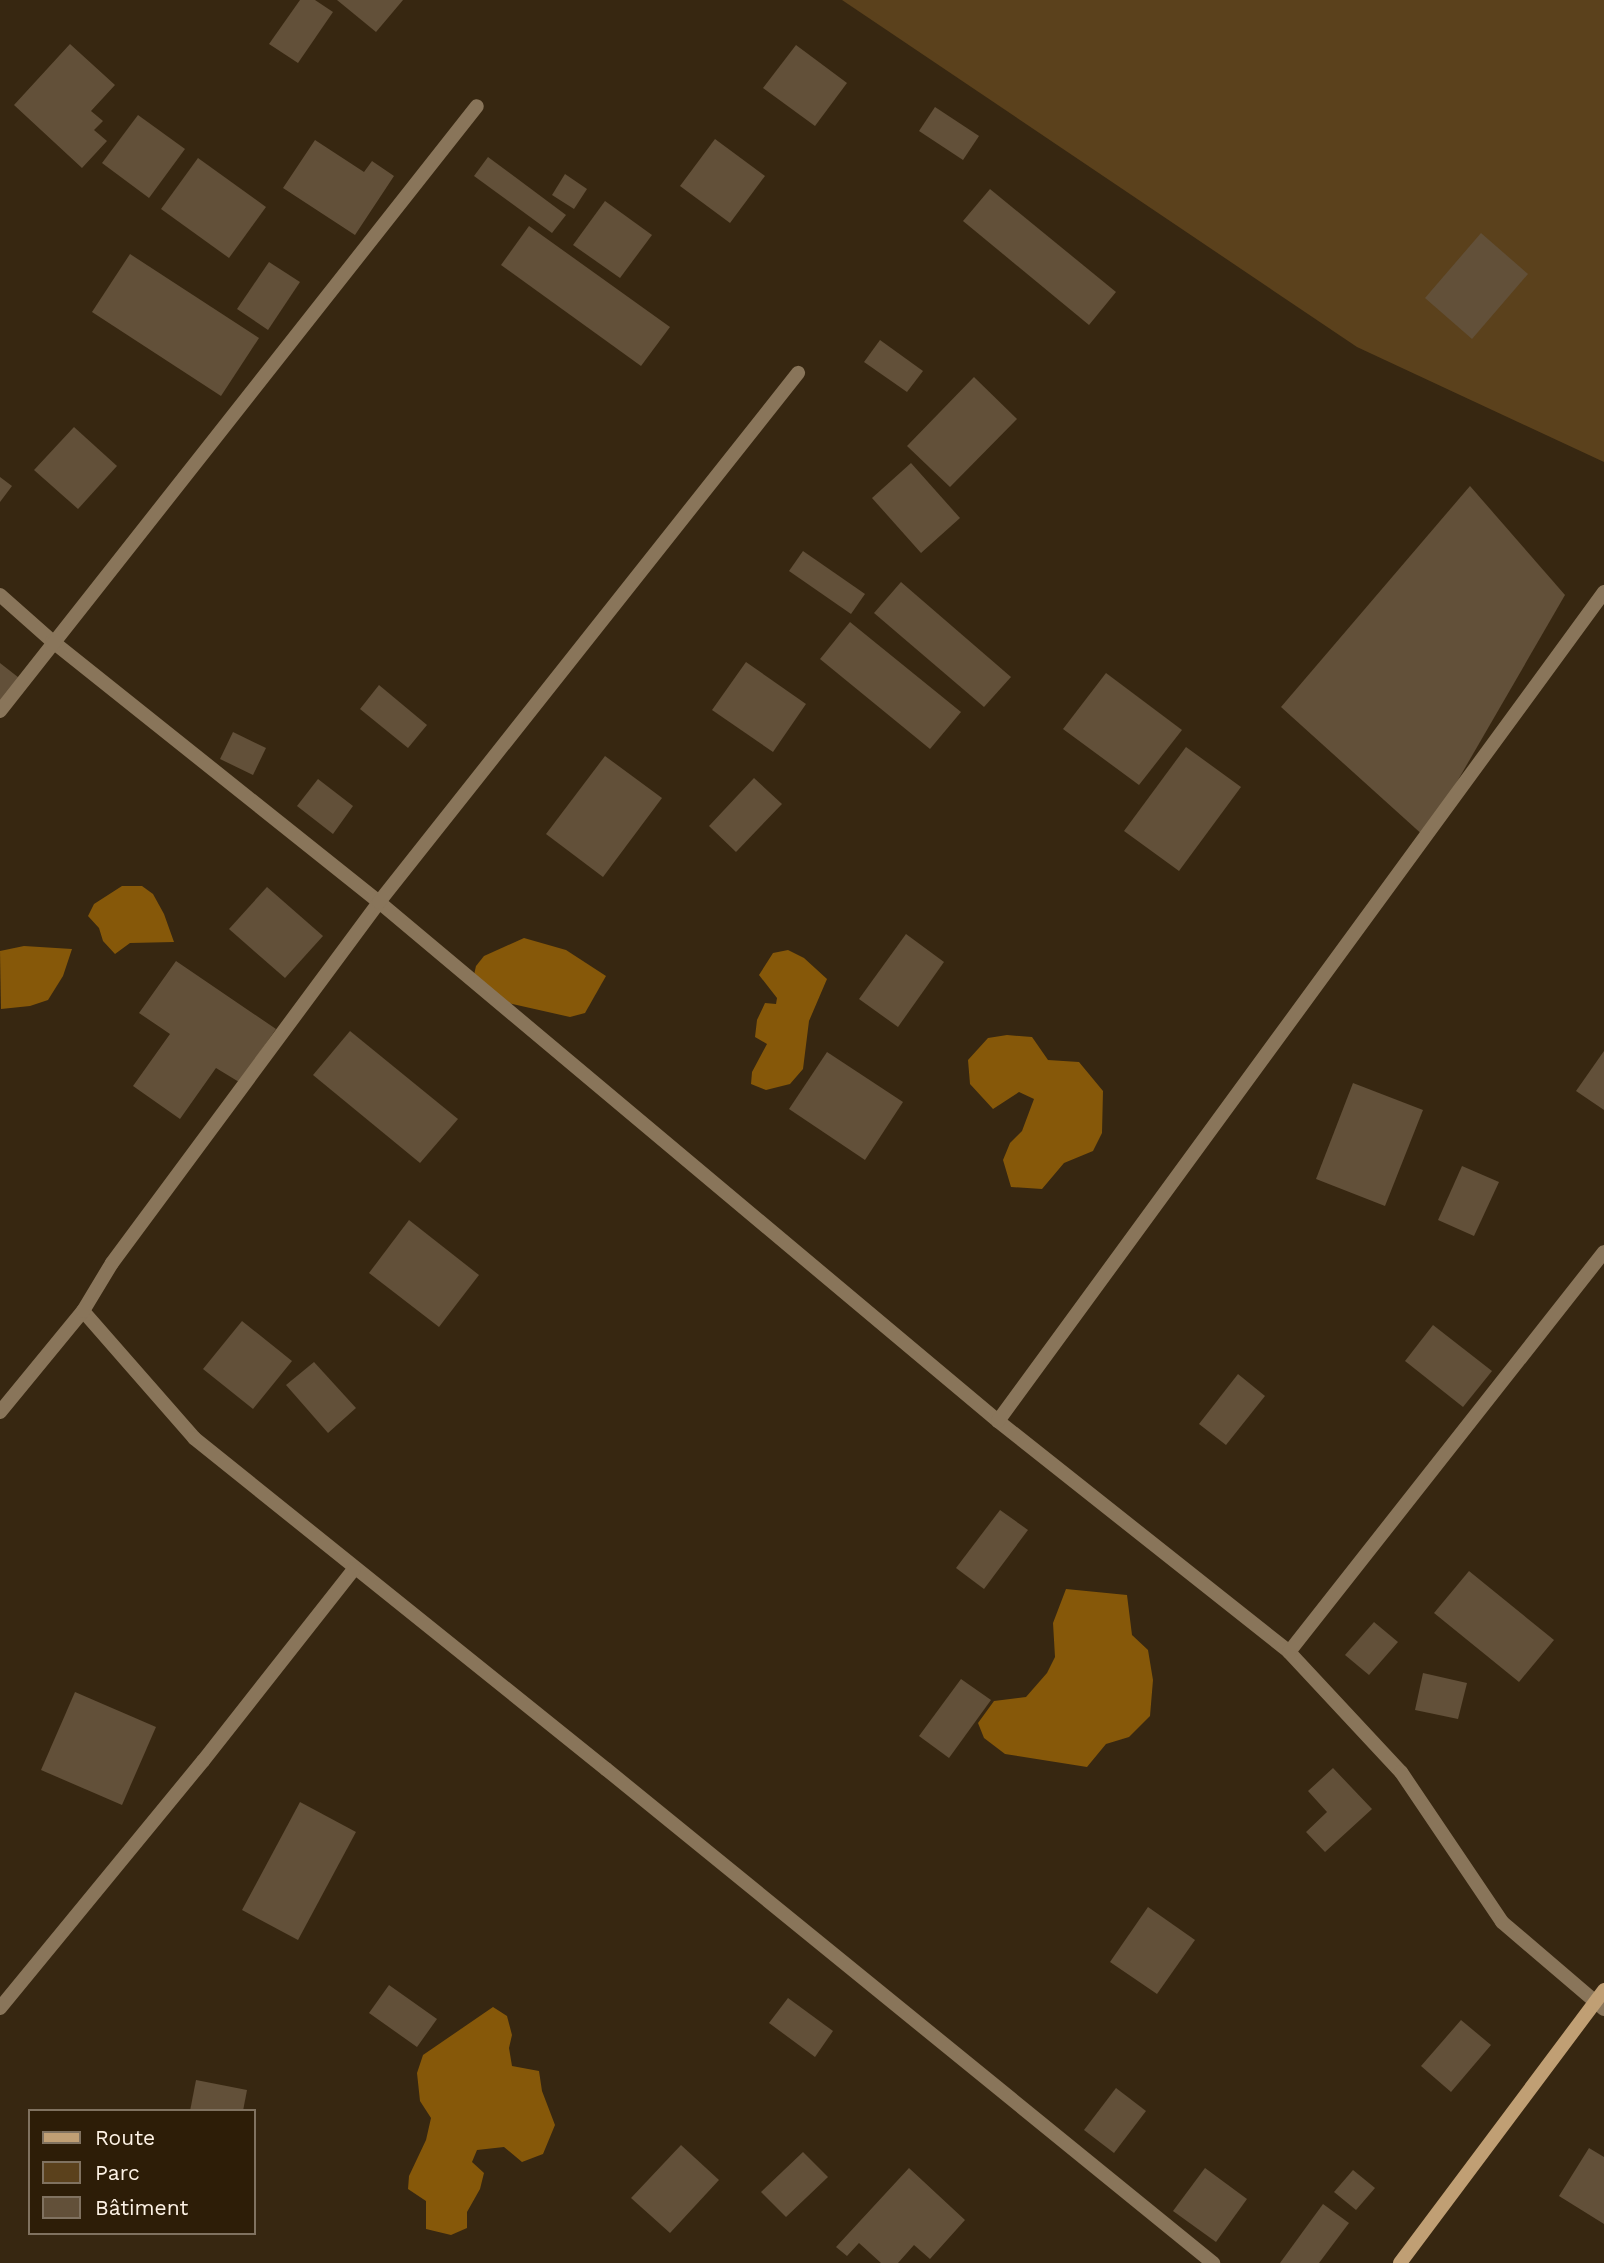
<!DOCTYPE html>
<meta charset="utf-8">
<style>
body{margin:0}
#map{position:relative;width:1604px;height:2263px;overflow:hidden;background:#372711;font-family:"Work Sans",sans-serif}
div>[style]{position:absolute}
.green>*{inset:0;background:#5b411c}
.forest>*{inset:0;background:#865809}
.building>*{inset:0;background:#625039}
.street>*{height:14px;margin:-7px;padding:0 7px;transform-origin:7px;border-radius:7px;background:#89755a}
.secondary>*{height:14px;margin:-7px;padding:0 7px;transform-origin:7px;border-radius:7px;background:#c09f74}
span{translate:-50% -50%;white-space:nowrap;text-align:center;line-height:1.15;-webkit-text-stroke:5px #2d1d07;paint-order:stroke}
.legend{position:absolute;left:28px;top:2109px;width:228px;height:126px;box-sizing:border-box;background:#2d1d07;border:2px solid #807260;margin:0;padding:9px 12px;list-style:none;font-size:21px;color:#fdf2e5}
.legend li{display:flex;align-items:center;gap:14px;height:35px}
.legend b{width:35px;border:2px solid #807260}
</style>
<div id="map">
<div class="green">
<i style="clip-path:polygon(842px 0,1604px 0,1604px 462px,1357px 347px)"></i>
</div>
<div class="forest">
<i style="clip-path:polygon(122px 886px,142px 886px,153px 894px,164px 914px,174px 942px,130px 943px,115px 954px,103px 941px,99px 928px,88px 916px,94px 904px)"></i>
<i style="clip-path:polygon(524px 938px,566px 950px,606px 976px,585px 1013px,570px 1017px,508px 1003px,474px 975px,476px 966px,484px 956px)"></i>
<i style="clip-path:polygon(24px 946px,72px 949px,63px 976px,48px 1000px,30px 1006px,1px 1009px,0 951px)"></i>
<i style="clip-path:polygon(788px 950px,804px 958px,827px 979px,809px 1021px,803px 1069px,790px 1084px,766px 1090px,751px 1084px,752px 1072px,767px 1044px,755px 1037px,757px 1020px,765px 1003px,776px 1004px,777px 998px,759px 975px,773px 953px)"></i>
<i style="clip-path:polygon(1007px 1035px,1032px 1037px,1048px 1060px,1079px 1062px,1103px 1091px,1102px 1133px,1093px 1151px,1064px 1163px,1042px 1189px,1011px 1187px,1003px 1160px,1010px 1143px,1022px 1131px,1034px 1099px,1019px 1092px,993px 1109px,970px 1084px,968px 1060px,988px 1038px)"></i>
<i style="clip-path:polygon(1066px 1589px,1127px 1595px,1132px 1635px,1148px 1650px,1153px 1680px,1150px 1716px,1129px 1737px,1106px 1744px,1087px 1767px,1005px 1754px,984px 1738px,978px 1723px,994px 1701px,1026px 1697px,1047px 1673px,1055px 1657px,1053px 1623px)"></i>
<i style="clip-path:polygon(493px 2007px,507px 2016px,512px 2035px,509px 2048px,512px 2066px,539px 2071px,542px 2091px,555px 2125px,543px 2154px,522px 2162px,504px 2147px,477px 2150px,472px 2162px,484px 2173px,480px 2189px,467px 2212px,467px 2228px,451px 2235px,426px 2229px,426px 2201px,408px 2189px,409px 2176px,426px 2140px,431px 2118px,420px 2101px,417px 2073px,423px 2055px)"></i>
</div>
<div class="building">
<i style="clip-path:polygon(300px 0,315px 0,333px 12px,298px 63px,269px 44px)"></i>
<i style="clip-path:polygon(337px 0,403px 0,376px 32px)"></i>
<i style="clip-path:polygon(70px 44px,115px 85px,91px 111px,103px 121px,94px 130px,107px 141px,82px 168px,14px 105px)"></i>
<i style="clip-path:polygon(796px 45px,847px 83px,815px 126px,763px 88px)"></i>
<i style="clip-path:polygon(935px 107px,979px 136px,963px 160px,919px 131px)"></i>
<i style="clip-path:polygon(138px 115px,185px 149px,149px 198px,102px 163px)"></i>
<i style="clip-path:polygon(715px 139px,765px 176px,730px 223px,680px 186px)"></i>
<i style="clip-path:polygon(315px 140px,364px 172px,372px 161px,394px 176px,355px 235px,283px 188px)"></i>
<i style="clip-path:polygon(488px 157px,566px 215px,552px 233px,474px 176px)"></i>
<i style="clip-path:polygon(198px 158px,266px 207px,229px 258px,161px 209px)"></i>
<i style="clip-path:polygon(565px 174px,587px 189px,574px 209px,552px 195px)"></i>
<i style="clip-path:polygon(990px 189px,1116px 292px,1089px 325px,963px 221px)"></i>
<i style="clip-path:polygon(605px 201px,652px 235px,620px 278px,573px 245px)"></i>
<i style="clip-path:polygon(529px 226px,670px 327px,641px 366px,501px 265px)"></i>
<i style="clip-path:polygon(1481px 233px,1528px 274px,1472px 339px,1425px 298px)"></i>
<i style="clip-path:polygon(130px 254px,259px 338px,221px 396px,92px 312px)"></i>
<i style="clip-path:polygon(269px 262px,300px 282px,268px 330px,237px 309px)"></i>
<i style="clip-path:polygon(880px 340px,923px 371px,907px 392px,864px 362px)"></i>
<i style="clip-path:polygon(974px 377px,1017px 419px,950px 487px,907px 446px)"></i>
<i style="clip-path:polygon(74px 427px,117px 466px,78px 509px,34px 470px)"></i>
<i style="clip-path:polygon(911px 463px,960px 518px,921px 553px,872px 498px)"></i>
<i style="clip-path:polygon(0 477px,12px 486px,0 502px)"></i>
<i style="clip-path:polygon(1470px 486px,1565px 595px,1425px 837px,1281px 707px)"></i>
<i style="clip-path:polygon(803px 551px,865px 594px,851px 614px,789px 571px)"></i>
<i style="clip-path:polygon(901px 582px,1011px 677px,984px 707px,874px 613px)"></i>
<i style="clip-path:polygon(850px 622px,961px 712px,930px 749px,820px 659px)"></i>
<i style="clip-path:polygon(746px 662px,806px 704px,773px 752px,712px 710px)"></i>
<i style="clip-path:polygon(0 663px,23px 681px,0 710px)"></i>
<i style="clip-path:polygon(1106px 673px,1182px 730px,1139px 785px,1063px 729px)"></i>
<i style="clip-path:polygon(379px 685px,427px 725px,408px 748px,360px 709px)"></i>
<i style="clip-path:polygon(233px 732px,266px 748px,253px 775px,220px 759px)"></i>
<i style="clip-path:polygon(1186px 747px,1241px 787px,1179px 871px,1124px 831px)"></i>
<i style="clip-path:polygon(605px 756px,662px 798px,603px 877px,546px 834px)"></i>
<i style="clip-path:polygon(754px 778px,782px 804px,736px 852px,709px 826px)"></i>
<i style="clip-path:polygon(318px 779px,353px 806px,333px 834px,297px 806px)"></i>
<i style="clip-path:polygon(267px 887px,323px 936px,285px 978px,229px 929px)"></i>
<i style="clip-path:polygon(906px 934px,944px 962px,898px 1027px,859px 999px)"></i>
<i style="clip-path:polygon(176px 961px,276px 1029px,239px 1082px,216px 1068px,180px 1119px,133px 1086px,170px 1034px,139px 1013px)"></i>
<i style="clip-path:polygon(350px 1031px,458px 1119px,420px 1163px,313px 1075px)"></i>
<i style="clip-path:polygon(1604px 1051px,1604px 1110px,1576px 1091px)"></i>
<i style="clip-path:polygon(827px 1052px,903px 1102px,865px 1160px,789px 1109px)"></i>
<i style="clip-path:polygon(1353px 1083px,1423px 1110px,1385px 1206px,1316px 1179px)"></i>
<i style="clip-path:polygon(1462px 1166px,1499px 1182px,1474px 1236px,1438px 1220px)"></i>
<i style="clip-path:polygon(409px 1220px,479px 1275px,439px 1327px,369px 1273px)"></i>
<i style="clip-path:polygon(242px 1321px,292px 1361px,253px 1409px,203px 1369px)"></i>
<i style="clip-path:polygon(1433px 1325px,1492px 1371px,1463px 1407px,1405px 1361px)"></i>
<i style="clip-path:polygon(314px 1362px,356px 1408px,328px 1433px,286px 1385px)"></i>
<i style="clip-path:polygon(1238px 1374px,1265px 1396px,1226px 1445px,1199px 1424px)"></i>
<i style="clip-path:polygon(1000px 1510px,1028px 1530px,984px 1589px,956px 1568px)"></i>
<i style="clip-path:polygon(1469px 1571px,1554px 1640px,1519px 1682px,1434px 1613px)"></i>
<i style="clip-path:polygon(1374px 1622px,1398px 1642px,1369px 1675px,1345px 1655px)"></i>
<i style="clip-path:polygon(1423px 1673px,1467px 1683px,1458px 1719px,1415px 1710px)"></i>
<i style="clip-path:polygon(961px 1679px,991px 1700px,949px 1758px,919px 1736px)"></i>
<i style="clip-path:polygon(75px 1692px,156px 1727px,122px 1805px,41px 1770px)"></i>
<i style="clip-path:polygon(1333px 1768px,1372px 1809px,1325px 1852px,1306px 1832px,1327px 1812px,1308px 1791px)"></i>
<i style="clip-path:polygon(300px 1802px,356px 1832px,298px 1940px,242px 1910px)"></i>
<i style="clip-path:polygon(1148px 1907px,1195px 1940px,1157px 1994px,1110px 1962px)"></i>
<i style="clip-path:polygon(389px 1985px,437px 2019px,417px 2047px,369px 2013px)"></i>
<i style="clip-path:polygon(788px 1998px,833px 2031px,815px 2057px,769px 2023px)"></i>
<i style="clip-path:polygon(1461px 2020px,1491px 2045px,1451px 2092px,1421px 2066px)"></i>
<i style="clip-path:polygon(196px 2080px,247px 2090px,243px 2111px,190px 2111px)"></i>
<i style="clip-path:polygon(1116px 2088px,1146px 2111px,1114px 2153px,1084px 2130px)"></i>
<i style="clip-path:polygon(681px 2145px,719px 2180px,670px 2233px,631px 2198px)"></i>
<i style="clip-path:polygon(1589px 2148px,1604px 2157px,1604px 2224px,1559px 2196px)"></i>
<i style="clip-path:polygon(803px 2152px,828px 2177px,786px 2217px,761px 2192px)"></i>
<i style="clip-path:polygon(909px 2168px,965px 2220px,930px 2259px,914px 2245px,898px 2263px,881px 2263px,859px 2243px,847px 2256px,836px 2247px)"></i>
<i style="clip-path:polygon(1205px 2168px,1247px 2199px,1216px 2242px,1173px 2211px)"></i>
<i style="clip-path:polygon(1353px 2170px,1375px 2188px,1356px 2210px,1334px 2192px)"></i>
<i style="clip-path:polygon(1323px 2204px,1349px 2223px,1319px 2263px,1280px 2263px)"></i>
</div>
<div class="street">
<i style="left:0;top:595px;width:69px;rotate:41.5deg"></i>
<i style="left:52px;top:641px;width:418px;rotate:38.6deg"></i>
<i style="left:379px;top:902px;width:808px;rotate:39.98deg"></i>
<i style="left:998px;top:1421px;width:372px;rotate:38.4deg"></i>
<i style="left:1289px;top:1652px;width:164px;rotate:47deg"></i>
<i style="left:1401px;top:1772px;width:181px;rotate:56deg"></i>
<i style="left:1502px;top:1922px;width:134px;rotate:40.5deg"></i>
<i style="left:0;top:711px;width:770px;rotate:-51.75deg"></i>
<i style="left:83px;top:1311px;width:169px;rotate:48.8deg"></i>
<i style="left:194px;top:1438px;width:528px;rotate:38.78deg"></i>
<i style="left:606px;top:1769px;width:783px;rotate:39.14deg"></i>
<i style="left:0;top:1412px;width:131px;rotate:-50.6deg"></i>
<i style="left:83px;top:1311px;width:56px;rotate:-58.9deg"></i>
<i style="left:112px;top:1263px;width:449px;rotate:-53.5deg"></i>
<i style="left:379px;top:902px;width:675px;rotate:-51.62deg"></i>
<i style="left:998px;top:1421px;width:1027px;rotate:-53.83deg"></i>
<i style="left:1289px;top:1652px;width:509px;rotate:-51.78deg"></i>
<i style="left:0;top:2008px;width:320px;rotate:-50.6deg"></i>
<i style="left:203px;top:1761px;width:244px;rotate:-51.8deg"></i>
</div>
<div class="secondary">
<i style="left:1400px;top:2263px;width:341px;rotate:-53.2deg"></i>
</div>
<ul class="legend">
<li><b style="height:9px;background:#c09f74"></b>Route</li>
<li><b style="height:19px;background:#5b411c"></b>Parc</li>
<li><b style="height:19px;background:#625039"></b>Bâtiment</li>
</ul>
</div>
